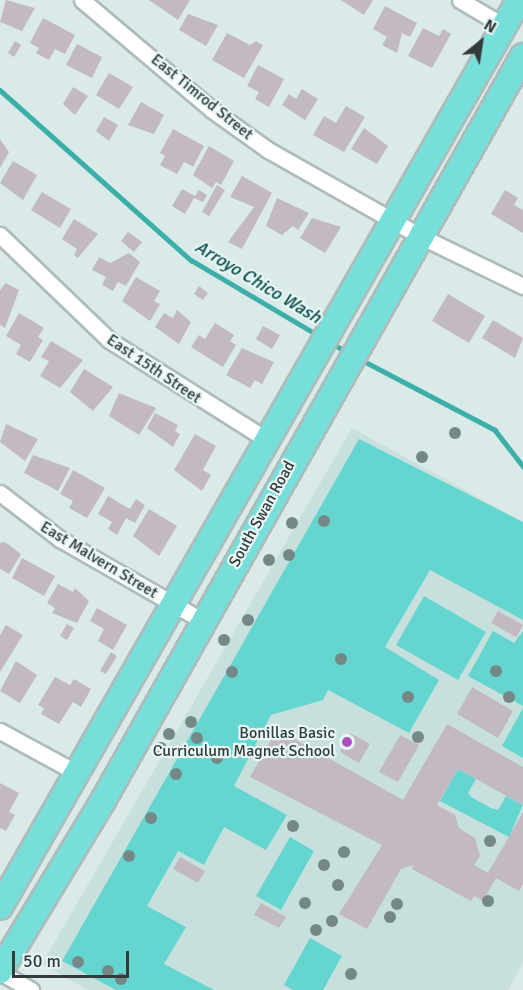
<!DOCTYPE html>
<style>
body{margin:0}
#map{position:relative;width:523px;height:990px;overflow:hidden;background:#daeae8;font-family:Signika,sans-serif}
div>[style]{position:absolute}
.built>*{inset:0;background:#c7e0de}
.green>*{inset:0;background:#64d5cf}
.stream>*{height:4.5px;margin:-2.25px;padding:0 2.25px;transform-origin:2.25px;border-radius:2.25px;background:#3dafa9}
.building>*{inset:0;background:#c2b9c3}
.roads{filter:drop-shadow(2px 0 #adbcba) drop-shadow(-2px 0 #adbcba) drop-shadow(0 2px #adbcba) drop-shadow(0 -2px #adbcba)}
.minor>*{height:15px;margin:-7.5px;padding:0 7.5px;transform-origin:7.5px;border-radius:7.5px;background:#fff}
.primary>*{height:24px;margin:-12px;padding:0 12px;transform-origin:12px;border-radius:12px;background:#77dfda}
.trees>*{width:12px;height:12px;margin:-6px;border-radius:50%;background:#748987}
.dots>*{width:16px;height:16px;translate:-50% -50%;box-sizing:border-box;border:3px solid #e7f7f5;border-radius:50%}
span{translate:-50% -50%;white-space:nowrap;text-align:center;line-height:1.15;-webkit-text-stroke:4.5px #e7f7f5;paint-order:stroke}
.street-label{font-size:16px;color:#343a3a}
.poi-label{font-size:16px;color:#343a3a}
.right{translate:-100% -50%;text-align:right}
.water-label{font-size:18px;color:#0b4e4b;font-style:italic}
.north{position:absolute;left:451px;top:12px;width:60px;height:60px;-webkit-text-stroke:4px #e7f7f5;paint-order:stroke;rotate:30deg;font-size:16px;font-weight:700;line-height:24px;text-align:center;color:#343a3a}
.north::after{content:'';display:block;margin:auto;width:21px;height:27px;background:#343a3a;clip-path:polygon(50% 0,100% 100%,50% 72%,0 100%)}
.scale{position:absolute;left:12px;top:951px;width:117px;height:27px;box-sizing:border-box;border:3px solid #343a3a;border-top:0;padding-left:8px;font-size:18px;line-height:21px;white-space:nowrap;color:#343a3a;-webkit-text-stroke:4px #e7f7f5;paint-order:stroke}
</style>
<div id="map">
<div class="built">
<i style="clip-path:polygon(352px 428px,523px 522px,523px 963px,508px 990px,88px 990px,42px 964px)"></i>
</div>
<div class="green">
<i style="clip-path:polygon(359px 439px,523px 522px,523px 620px,430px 570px,385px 647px,439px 680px,409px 733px,328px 690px,323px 700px,271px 715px,234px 786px,287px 815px,266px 850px,224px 827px,204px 865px,178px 851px,147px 906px,186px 927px,164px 964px,214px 990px,116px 990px,62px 961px)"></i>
<i style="clip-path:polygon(424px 596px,486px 632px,458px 680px,396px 645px)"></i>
<i style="clip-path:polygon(493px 631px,514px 643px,523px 631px,523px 706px,468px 676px)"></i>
<i style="clip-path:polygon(523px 708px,523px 758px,502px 746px)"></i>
<i style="clip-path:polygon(458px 769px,476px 779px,468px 793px,471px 797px,491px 808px,498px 810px,506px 796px,523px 805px,509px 837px,440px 801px)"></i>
<i style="clip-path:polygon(290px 837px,314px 851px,281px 910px,256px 896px)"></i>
<i style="clip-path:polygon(310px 938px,342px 956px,323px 990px,293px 990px,284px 985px)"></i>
</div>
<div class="stream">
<i style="left:0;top:90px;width:256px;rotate:41.7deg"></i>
<i style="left:191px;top:260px;width:147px;rotate:30.6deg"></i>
<i style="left:331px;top:343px;width:18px;rotate:29deg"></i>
<i style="left:360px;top:359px;width:153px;rotate:27.7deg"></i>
<i style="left:495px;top:430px;width:46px;rotate:52.1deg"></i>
</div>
<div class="building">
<i style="clip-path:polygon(6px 0,35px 8px,22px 31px,0 22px)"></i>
<i style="clip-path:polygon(149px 0,190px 0,178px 20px)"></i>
<i style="clip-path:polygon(341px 0,373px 0,364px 15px)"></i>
<i style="clip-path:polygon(385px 6px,417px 23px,410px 37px,402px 33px,397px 53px,382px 45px,387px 37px,373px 29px)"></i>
<i style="clip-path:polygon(188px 14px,218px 25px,206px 46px,179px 30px)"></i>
<i style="clip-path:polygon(43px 18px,75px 35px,65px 54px,55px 49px,49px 60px,36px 53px,39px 48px,30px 43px)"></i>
<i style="clip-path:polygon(423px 28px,439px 36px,443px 29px,451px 34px,432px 68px,408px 56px)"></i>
<i style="clip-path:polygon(227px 33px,250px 45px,256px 41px,263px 45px,244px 78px,212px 60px)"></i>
<i style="clip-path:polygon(15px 41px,21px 45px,14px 57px,8px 53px)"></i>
<i style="clip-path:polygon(77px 44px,102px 57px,92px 78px,66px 65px)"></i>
<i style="clip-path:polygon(258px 65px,284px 79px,269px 107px,255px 99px,259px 92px,247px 86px)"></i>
<i style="clip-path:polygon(109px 73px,133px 87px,119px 109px,96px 95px)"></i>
<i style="clip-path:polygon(73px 87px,88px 96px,75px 115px,63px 104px)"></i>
<i style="clip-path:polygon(302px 89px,318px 99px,305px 120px,282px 105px,289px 94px,296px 99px)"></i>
<i style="clip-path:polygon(141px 102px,164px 115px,154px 134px,128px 125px)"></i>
<i style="clip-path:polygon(346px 106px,365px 117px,344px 152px,313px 135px,324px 116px,336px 123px)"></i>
<i style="clip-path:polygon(104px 117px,118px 125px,109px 141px,96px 131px)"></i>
<i style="clip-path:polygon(364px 128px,388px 146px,377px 164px,351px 149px)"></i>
<i style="clip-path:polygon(173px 129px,204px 146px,193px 167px,184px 162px,177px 174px,160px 165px,165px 156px,160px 153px)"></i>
<i style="clip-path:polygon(0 139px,9px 152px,0 168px)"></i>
<i style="clip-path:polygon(209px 146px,234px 161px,221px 185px,216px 182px,212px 188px,193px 175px)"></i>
<i style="clip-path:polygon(13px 161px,37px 175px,23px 200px,0 183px)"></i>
<i style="clip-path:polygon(242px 176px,272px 193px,242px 249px,228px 242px,254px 207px,230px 197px)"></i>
<i style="clip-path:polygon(217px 185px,225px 190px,209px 216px,202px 212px)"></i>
<i style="clip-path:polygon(182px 189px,195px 196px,199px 190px,207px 195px,203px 202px,194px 198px,185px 214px,172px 206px)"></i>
<i style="clip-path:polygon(505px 190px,518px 198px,514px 205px,523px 210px,523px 233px,491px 214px)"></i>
<i style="clip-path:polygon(42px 192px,71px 209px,60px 228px,31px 210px)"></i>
<i style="clip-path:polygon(277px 198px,309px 213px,298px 230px,293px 226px,282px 235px,266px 226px)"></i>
<i style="clip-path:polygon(312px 218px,341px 227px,325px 253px,300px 238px)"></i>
<i style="clip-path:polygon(74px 219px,98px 234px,78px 258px,74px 255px,77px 249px,62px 239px)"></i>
<i style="clip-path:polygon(128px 232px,142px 242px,134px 252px,121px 241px)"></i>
<i style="clip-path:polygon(129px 253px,140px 262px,126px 286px,118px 282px,113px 291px,102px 285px,106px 277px,92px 270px,99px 257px,110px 263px)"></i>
<i style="clip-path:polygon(136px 277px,160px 291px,154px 301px,160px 304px,150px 321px,122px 301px)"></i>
<i style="clip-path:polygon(6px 283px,19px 290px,5px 328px,0 325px,0 290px)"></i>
<i style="clip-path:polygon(199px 286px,208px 293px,203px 300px,194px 294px)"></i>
<i style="clip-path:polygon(448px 294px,485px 316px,469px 343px,432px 321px)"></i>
<i style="clip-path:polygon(177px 310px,191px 322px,179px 344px,155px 327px,164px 313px,173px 318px)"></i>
<i style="clip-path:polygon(19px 313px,44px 328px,38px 337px,43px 340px,30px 362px,16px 354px,21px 345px,6px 336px)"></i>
<i style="clip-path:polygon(493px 320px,523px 338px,515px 358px,482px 338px)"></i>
<i style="clip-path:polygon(215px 323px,234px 335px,230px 341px,236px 345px,223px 367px,191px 347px,199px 335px,205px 339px)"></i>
<i style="clip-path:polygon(263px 326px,280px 335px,272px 349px,256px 339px)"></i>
<i style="clip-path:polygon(51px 341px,83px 360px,60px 388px,40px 376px,49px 361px,41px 357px)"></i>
<i style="clip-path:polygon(242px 348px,274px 362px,262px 384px,255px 380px,250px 388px,226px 375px)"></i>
<i style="clip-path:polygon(84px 369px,113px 387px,93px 411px,70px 392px)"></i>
<i style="clip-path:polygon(119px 393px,156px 408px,139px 435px,109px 416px)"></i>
<i style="clip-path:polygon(155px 413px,178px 425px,175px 431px,180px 434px,173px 447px,147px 428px)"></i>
<i style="clip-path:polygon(6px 424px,38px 439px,25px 461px,0 442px)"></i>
<i style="clip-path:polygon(195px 434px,216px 446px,203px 470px,211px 475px,202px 491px,174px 470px)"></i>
<i style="clip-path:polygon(33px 455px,70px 468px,58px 491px,24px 473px)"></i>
<i style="clip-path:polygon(73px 470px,105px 488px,87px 518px,69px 508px,73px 501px,60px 494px)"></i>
<i style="clip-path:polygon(108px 496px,130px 509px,136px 499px,145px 505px,135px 523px,126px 518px,117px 535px,108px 529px,112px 522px,98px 514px)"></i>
<i style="clip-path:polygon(149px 509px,177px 526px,159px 556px,133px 536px)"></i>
<i style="clip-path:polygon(5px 542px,21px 554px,9px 574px,0 569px,0 543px)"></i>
<i style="clip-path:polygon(22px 558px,55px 576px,44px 596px,12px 578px)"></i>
<i style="clip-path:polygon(58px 584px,73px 592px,75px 588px,89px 601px,77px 623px,52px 613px,55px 608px,47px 603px)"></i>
<i style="clip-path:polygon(97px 608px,127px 625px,113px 650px,98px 641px,104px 629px,90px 621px)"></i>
<i style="clip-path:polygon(498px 611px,523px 625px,516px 637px,491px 623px)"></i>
<i style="clip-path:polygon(67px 624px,74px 628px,67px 640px,60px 636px)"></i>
<i style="clip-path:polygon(6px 625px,23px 635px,0 672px,0 635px)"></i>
<i style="clip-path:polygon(111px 652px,117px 656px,106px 674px,100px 671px)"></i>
<i style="clip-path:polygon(16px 661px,37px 675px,20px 703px,0 691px)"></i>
<i style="clip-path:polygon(55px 677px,70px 685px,74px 679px,91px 689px,81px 707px,73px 702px,59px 724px,41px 714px,44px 708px,38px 705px)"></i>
<i style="clip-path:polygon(472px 687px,513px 711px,498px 738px,457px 714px)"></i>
<i style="clip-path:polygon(447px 724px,523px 767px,523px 805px,458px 769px,437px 805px,455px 815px,459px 828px,475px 838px,480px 856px,474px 865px,488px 873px,523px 812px,523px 884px,519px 891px,496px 878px,483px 901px,474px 896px,471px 901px,412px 869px,414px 865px,401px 869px,367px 929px,339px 914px,382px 845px,250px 777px,277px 729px,403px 800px)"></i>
<i style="clip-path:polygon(350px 733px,370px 744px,359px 763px,340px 752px)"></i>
<i style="clip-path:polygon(400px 735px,419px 745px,398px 782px,379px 772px)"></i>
<i style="clip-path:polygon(0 783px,19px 793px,9px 812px,15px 815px,6px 831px,0 828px)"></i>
<i style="clip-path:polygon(180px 857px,205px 871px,198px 883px,173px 869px)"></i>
<i style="clip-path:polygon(261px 903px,286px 917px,279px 928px,254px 915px)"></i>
</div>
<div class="roads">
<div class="minor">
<i style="left:82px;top:0;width:170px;rotate:40.2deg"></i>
<i style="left:212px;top:110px;width:69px;rotate:35.5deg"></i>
<i style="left:268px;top:150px;width:177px;rotate:29.5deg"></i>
<i style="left:422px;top:237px;width:112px;rotate:25.9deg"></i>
<i style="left:460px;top:0;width:51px;rotate:30.6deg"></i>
<i style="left:0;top:235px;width:151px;rotate:43.9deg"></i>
<i style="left:109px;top:340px;width:187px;rotate:32.3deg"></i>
<i style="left:0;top:493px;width:76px;rotate:37.5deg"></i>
<i style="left:60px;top:539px;width:165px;rotate:29.8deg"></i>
<i style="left:0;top:731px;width:88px;rotate:28.6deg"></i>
<i style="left:0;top:972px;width:36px;rotate:30deg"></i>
</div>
<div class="primary">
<i style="left:0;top:907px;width:1045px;rotate:-60.22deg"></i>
<i style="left:0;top:971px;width:201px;rotate:-58.8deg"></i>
<i style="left:104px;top:799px;width:853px;rotate:-60.58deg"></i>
</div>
</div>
<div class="trees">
<i style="left:455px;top:433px"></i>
<i style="left:422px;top:457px"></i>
<i style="left:324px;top:521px"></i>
<i style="left:292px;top:523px"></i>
<i style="left:289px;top:555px"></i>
<i style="left:269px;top:560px"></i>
<i style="left:248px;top:620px"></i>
<i style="left:224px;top:640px"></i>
<i style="left:341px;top:659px"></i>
<i style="left:496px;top:671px"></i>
<i style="left:232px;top:672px"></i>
<i style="left:408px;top:697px"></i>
<i style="left:509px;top:697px"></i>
<i style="left:191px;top:722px"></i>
<i style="left:169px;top:734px"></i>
<i style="left:418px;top:737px"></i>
<i style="left:197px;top:738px"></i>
<i style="left:161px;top:748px"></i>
<i style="left:217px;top:758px"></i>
<i style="left:176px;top:774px"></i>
<i style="left:151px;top:818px"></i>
<i style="left:293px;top:826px"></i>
<i style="left:490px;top:841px"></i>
<i style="left:344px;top:852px"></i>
<i style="left:129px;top:856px"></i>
<i style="left:324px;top:865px"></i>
<i style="left:338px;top:885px"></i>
<i style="left:488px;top:901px"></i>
<i style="left:305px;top:903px"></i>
<i style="left:397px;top:904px"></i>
<i style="left:390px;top:917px"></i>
<i style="left:332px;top:921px"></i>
<i style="left:316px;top:930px"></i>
<i style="left:78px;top:962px"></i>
<i style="left:108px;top:971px"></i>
<i style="left:351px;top:974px"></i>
<i style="left:121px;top:979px"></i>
</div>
<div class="dots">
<i style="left:347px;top:742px;background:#ab52be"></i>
</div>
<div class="street-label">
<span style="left:202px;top:97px;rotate:39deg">East Timrod Street</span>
<span style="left:154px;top:369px;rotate:34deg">East 15th Street</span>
<span style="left:262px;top:514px;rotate:-61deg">South Swan Road</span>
<span style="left:99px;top:560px;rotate:31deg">East Malvern Street</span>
</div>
<div class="poi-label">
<span class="right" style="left:335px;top:742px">Bonillas Basic<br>Curriculum Magnet School</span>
</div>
<div class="water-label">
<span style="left:258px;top:282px;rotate:31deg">Arroyo Chico Wash</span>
</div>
<div class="north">N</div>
<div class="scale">50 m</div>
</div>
